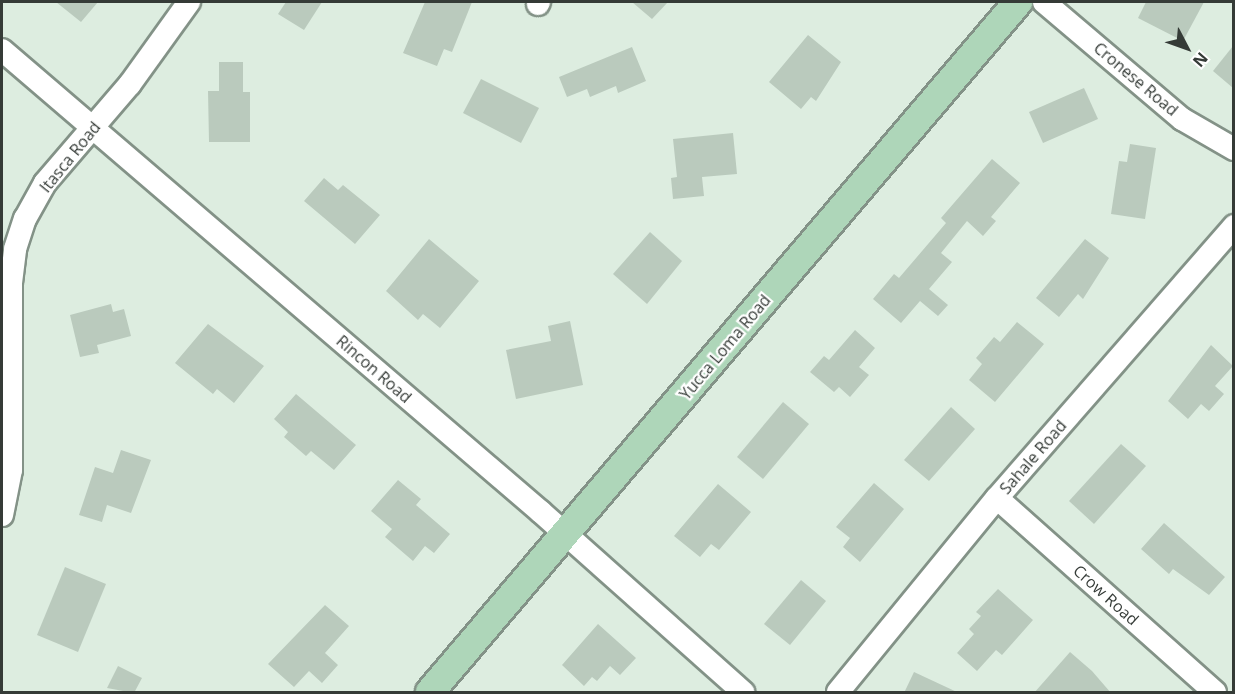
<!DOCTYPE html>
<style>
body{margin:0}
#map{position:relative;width:1235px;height:694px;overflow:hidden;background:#ddede0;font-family:"Open Sans",sans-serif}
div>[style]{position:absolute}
.building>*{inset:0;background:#bacabd}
.roads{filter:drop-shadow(2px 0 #839287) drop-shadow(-2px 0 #839287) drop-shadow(0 2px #839287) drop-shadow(0 -2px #839287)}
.minor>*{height:22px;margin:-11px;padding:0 11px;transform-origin:11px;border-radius:11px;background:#fff}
.major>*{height:28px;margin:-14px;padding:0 14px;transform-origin:14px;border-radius:14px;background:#aed6b9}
span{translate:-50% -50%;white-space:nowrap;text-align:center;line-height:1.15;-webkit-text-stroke:4.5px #fff;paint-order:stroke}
.street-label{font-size:16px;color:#353b37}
.frame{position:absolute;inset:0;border:3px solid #353b37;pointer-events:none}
.north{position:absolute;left:1157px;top:18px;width:60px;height:60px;-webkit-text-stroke:4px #fff;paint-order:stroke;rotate:131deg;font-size:16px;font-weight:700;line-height:24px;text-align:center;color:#353b37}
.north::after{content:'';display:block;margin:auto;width:21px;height:27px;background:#353b37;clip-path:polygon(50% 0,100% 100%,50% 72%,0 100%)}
</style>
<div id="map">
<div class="building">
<i style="clip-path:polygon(56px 2px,98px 2px,81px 22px)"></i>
<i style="clip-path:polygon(286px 2px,322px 2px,304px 30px,278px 14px)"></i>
<i style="clip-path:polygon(425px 2px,472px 2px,452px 52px,444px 49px,437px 66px,403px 53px)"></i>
<i style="clip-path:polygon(632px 2px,668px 2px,652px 19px)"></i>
<i style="clip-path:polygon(1146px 2px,1204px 2px,1183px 41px,1138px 18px)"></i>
<i style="clip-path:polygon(808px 35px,841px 62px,816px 101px,811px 97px,801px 109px,769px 82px)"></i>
<i style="clip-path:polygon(1233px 46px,1233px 88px,1213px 71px)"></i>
<i style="clip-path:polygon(632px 47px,646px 81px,618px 93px,616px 86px,590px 97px,587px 89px,567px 97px,559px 77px)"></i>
<i style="clip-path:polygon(219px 62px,243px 62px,243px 92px,250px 92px,250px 142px,209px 142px,208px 91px,219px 91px)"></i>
<i style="clip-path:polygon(481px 79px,539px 108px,521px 143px,463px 113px)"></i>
<i style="clip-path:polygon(1084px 88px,1098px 119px,1043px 143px,1029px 112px)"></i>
<i style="clip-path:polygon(733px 133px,737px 174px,702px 177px,704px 196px,673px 199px,671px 178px,677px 177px,673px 139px)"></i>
<i style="clip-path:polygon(1130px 144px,1156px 148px,1145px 219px,1111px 214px,1119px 161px,1127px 162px)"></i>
<i style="clip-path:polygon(992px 159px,1020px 183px,991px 217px,996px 221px,983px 236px,967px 221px,941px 253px,952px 262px,929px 289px,948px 305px,938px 316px,920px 301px,901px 323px,873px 299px,894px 274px,899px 278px,946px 223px,941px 218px)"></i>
<i style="clip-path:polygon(324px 178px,338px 190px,343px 185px,380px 215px,355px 244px,304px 201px)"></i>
<i style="clip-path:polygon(650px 232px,682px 261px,647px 304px,613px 274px)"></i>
<i style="clip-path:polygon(429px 239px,479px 281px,440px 328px,423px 314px,418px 320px,386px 291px)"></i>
<i style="clip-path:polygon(1085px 239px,1109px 258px,1083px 299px,1078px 294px,1059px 317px,1036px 298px)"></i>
<i style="clip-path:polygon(111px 304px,113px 312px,124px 309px,131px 336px,97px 345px,99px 353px,80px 357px,70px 315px)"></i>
<i style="clip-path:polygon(570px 321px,583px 385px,516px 399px,506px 350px,551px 341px,548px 326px)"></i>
<i style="clip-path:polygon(1017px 322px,1044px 344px,995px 402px,969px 380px,982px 364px,976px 358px,994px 337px,1000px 342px)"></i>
<i style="clip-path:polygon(208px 324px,264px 366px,234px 403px,217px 389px,213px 394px,175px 363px)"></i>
<i style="clip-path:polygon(855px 330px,875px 348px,859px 367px,869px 375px,850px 397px,839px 387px,834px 392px,810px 372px,824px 356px,829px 360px)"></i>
<i style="clip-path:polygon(1211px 345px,1233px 366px,1215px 386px,1224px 394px,1209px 411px,1201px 404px,1188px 419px,1168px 401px)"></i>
<i style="clip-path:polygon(296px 394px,356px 445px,334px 470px,311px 451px,306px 456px,284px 437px,288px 432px,274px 419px)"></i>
<i style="clip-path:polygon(783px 402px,809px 424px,763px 479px,737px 457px)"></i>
<i style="clip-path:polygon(951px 407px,975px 429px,929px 481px,904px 460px)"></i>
<i style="clip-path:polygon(1121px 444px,1146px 466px,1094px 524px,1069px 501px)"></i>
<i style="clip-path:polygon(121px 450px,151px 460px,131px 513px,107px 505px,102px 522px,79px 515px,95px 467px,113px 473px)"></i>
<i style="clip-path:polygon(398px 480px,421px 499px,416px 505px,450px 534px,434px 553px,425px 546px,413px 561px,385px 537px,392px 529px,371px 511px)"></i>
<i style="clip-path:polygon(874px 483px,904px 509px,860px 562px,843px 547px,850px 538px,836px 527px)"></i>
<i style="clip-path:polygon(718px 484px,751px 512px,719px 550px,711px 544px,700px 557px,674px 536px)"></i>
<i style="clip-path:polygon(1164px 523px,1225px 577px,1209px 595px,1173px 569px,1169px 574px,1141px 549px)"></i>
<i style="clip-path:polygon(65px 567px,106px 584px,78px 652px,37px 635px)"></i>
<i style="clip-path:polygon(801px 580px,826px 601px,790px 645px,764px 624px)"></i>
<i style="clip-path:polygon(998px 589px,1033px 620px,1002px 655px,996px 650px,977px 671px,957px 653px,974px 634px,969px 629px,981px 616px,976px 612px)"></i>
<i style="clip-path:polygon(325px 605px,349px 626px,325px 653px,338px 665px,322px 683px,309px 671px,294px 687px,268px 664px)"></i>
<i style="clip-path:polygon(598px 624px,636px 658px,620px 675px,610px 666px,597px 681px,592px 677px,584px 686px,562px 665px)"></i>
<i style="clip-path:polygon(1070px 652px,1092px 671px,1111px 693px,1034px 693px)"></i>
<i style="clip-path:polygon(118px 666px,142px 678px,134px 693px,107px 688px)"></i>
<i style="clip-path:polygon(914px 672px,959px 693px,904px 693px)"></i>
</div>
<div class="roads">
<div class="minor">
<i style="left:1044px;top:2px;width:181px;rotate:40.3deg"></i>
<i style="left:1182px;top:119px;width:60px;rotate:30deg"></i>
<i style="left:538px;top:4px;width:2px;rotate:-63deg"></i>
<i style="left:2px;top:50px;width:710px;rotate:40.6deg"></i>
<i style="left:541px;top:512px;width:271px;rotate:41.7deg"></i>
<i style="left:997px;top:498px;width:292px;rotate:41.7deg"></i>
<i style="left:2px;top:515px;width:46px;rotate:-78.7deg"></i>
<i style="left:11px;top:470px;width:187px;rotate:-90deg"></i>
<i style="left:11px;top:283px;width:34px;rotate:-83deg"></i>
<i style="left:15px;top:249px;width:32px;rotate:-72deg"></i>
<i style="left:25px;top:219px;width:41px;rotate:-60.9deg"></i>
<i style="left:45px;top:183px;width:130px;rotate:-49.4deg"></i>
<i style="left:130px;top:84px;width:101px;rotate:-54.3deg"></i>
<i style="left:838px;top:692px;width:251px;rotate:-50.7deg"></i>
<i style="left:997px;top:498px;width:361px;rotate:-48.9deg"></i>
</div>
<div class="major">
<i style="left:430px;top:692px;width:907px;rotate:-49.56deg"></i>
</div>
</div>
<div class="street-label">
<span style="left:1136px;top:79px;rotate:40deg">Cronese Road</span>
<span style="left:70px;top:157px;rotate:-51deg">Itasca Road</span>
<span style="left:725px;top:347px;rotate:-50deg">Yucca Loma Road</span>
<span style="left:374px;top:369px;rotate:41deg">Rincon Road</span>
<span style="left:1033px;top:457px;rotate:-49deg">Sahale Road</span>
<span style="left:1106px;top:595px;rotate:42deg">Crow Road</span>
</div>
<div class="frame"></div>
<div class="north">N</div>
</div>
